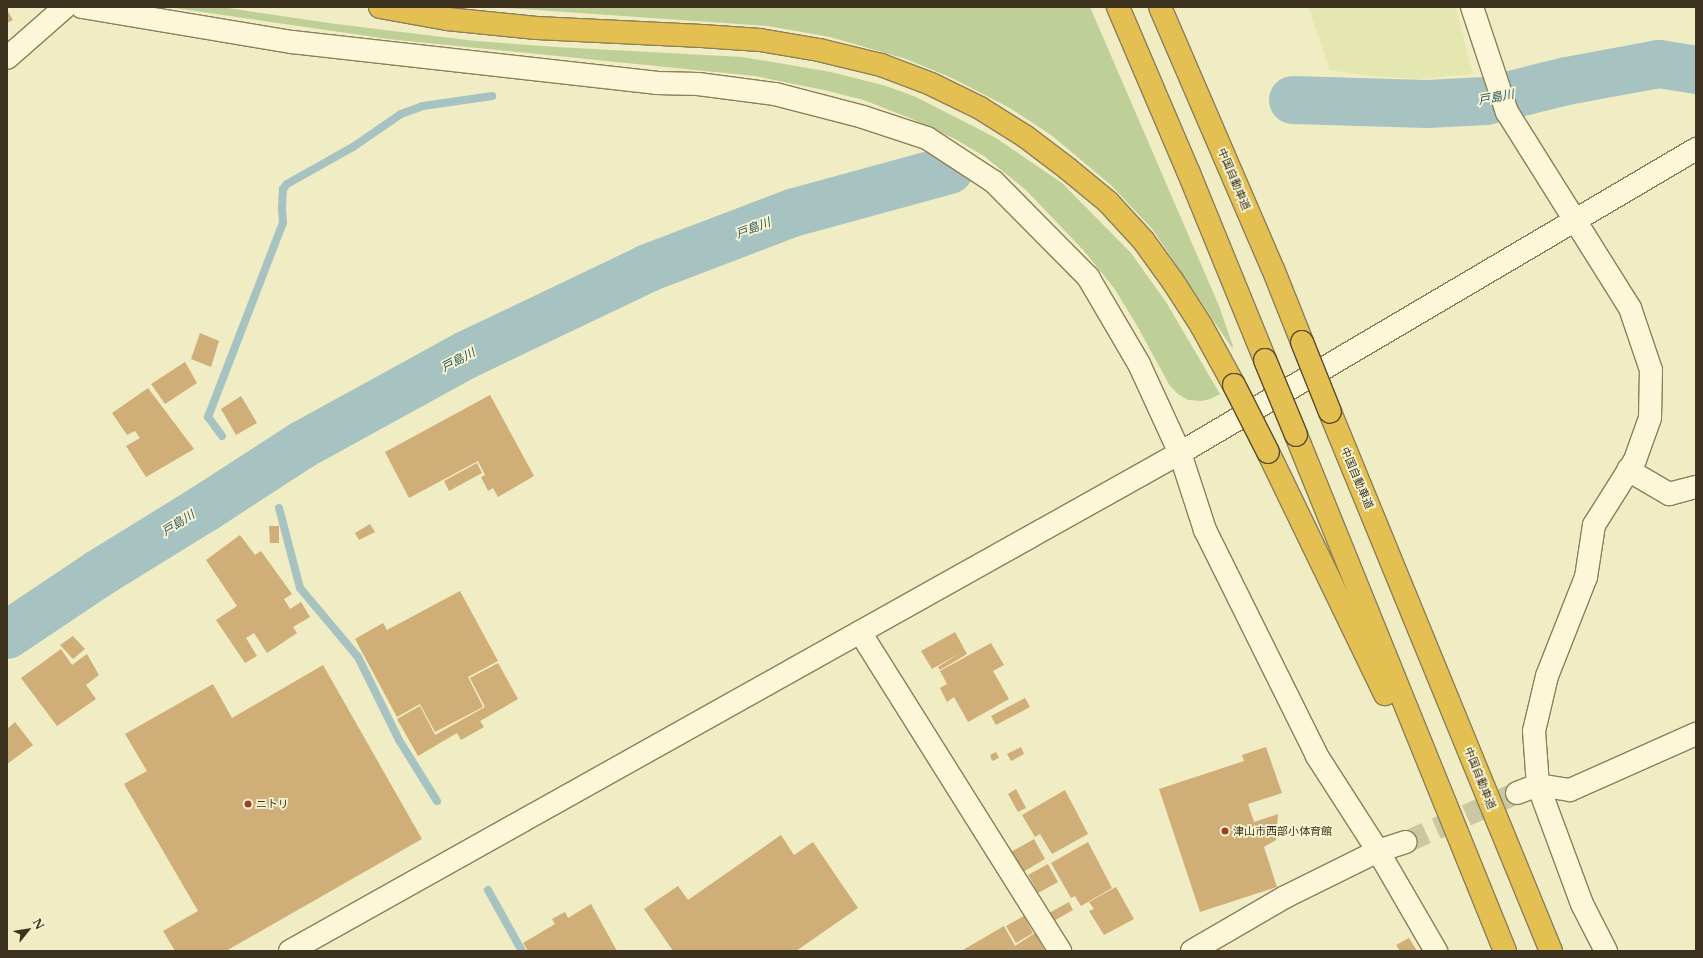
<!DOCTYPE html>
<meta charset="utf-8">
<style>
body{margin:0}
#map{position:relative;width:1703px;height:958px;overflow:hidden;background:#f0ecc4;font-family:"Libre Baskerville","Noto Sans JP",serif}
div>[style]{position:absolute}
.farmland>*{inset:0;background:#e5e7b1}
.green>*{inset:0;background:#becf97}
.stream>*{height:8px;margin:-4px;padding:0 4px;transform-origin:4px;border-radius:4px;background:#a6c3c1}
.river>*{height:48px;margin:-24px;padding:0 24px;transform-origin:24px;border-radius:24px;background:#a6c3c1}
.building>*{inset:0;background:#d0ae78}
.minor-tunnel>*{height:22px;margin-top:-11px;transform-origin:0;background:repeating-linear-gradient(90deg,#ccc7a3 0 22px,transparent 0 33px)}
.roads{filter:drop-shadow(1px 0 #8c7f59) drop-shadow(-1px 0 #8c7f59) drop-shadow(0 1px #8c7f59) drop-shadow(0 -1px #8c7f59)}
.minor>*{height:22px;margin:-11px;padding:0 11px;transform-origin:11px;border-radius:11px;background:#fbf7d8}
.highway>*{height:22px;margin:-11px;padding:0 11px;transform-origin:11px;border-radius:11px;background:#e3c051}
.bridges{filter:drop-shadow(1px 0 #5a4b2e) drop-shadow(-1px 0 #5a4b2e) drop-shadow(0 1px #5a4b2e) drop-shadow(0 -1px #5a4b2e)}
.highway-bridge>*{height:22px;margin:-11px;padding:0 11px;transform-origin:11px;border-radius:11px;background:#e3c051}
.dots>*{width:11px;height:11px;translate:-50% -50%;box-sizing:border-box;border:2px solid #f7f4d4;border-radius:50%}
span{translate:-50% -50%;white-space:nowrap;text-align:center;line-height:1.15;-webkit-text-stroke:3.5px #f7f4d4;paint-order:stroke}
.street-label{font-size:11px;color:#3c321e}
.poi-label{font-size:11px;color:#3c321e}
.left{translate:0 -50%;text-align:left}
.water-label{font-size:12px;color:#2d565c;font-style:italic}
.frame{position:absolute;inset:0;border:8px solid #3c321e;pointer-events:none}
.north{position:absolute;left:8px;top:910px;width:40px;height:40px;-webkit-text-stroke:3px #f7f4d4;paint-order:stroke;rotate:60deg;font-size:11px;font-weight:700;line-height:16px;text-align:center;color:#3c321e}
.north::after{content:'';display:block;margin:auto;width:14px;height:18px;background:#3c321e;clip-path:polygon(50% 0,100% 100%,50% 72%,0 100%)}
</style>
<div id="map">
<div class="farmland">
<i style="clip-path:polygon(1308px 7px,1456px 7px,1473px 74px,1417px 79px,1370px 76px,1330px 70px)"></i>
</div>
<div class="green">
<i style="clip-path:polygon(168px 7px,221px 7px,336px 24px,475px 41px,556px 47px,742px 57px,831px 72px,886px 86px,916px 97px,996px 138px,1062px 183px,1131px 253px,1166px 302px,1220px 394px,1210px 399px,1201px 401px,1188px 400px,1178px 394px,1170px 386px,1136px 324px,1114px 288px,1084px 251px,1026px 190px,984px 156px,955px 139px,912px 119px,864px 100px,824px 90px,755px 76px,388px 39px)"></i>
<i style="clip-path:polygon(493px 7px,1090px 7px,1219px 306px,1233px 346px,1232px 348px,1228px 342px,1153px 230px,1111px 185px,1051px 135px,1010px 108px,952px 78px,906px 59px,830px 37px,768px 26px)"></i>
</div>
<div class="stream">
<i style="left:222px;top:436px;width:24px;rotate:-126deg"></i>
<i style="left:208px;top:417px;width:208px;rotate:-68.9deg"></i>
<i style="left:283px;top:223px;width:15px;rotate:-94deg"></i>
<i style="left:282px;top:208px;width:19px;rotate:-87deg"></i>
<i style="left:283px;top:189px;width:6px;rotate:-51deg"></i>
<i style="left:287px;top:184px;width:76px;rotate:-29.3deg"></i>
<i style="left:353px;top:147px;width:58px;rotate:-34.5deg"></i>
<i style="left:401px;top:114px;width:23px;rotate:-20deg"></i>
<i style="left:423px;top:106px;width:70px;rotate:-8.2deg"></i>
<i style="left:279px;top:508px;width:83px;rotate:75.3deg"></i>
<i style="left:300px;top:588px;width:90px;rotate:50deg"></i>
<i style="left:358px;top:657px;width:93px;rotate:63.7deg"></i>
<i style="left:399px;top:740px;width:72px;rotate:58.1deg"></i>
<i style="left:488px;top:890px;width:70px;rotate:60.9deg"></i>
</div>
<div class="river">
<i style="left:1293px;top:100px;width:134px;rotate:1.7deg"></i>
<i style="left:1427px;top:104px;width:59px;rotate:-2.9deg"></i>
<i style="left:1486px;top:101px;width:83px;rotate:-13.9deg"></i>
<i style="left:1567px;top:81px;width:94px;rotate:-10.5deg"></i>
<i style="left:1659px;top:64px;width:37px;rotate:9deg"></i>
<i style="left:7px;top:635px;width:110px;rotate:-33.8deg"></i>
<i style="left:98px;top:574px;width:126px;rotate:-31.7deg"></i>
<i style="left:205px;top:508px;width:116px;rotate:-33deg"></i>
<i style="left:302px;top:445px;width:187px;rotate:-28.8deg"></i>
<i style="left:466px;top:355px;width:202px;rotate:-25.5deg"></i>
<i style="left:648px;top:268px;width:154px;rotate:-20.9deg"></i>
<i style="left:792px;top:213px;width:163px;rotate:-15.3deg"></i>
</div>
<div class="building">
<i style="clip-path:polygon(7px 10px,13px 20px,7px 23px)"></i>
<i style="clip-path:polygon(200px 333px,219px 341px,211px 367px,191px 359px)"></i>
<i style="clip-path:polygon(185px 362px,197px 383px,165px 404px,151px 384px)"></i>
<i style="clip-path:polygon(148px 388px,194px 449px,146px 477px,126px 446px,140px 438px,135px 431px,127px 435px,112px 413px)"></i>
<i style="clip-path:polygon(490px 395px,534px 476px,498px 497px,493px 488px,488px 491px,481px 477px,485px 475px,478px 461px,409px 498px,385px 452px)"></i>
<i style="clip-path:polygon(241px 396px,257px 423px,236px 435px,221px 409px)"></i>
<i style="clip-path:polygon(477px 463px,482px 473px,449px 491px,444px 481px)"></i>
<i style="clip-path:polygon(370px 524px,375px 532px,359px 540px,355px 533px)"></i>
<i style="clip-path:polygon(269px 526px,279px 526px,279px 543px,270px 543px)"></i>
<i style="clip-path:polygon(240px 535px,255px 555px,261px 551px,292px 594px,284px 599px,290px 609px,301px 602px,310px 617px,293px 627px,297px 633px,267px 653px,254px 633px,246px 638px,257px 656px,245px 663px,216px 620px,237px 606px,206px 560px)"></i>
<i style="clip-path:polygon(460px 591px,498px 661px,468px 677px,483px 707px,435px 732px,420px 704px,397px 717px,355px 639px,383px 623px,387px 630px)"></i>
<i style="clip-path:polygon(955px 632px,967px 654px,940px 670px,938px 667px,962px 652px,932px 669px,921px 651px)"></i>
<i style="clip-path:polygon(73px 636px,85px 649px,73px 659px,60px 645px)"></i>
<i style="clip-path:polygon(991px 643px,1004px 665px,993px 671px,1009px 699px,968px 722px,954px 697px,947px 702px,940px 688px,947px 684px,940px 671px)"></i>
<i style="clip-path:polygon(61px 649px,72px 665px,87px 654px,99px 675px,86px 685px,96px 699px,57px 726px,21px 678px)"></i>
<i style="clip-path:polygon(498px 663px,518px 699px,480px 721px,484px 727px,461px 740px,457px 733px,418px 756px,397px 719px,420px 706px,435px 735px,485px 707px,470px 678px)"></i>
<i style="clip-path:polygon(323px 665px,422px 839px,226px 951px,175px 951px,163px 931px,198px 911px,124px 784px,147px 771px,125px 734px,213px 684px,232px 718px)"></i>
<i style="clip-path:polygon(1025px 698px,1030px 707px,996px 725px,991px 716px)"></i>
<i style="clip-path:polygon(15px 722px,33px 745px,7px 764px,7px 729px)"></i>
<i style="clip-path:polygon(1021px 747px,1024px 754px,1011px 761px,1007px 754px)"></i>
<i style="clip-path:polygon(1266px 747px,1282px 793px,1248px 804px,1254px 822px,1278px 814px,1276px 840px,1264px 847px,1277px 887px,1200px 912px,1159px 789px,1244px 761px,1242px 755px)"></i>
<i style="clip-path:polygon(996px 752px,999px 758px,992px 761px,990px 755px)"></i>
<i style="clip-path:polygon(1016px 789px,1026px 808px,1018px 812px,1008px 794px)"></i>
<i style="clip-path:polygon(1065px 790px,1088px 834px,1052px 854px,1040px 834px,1035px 837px,1022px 815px)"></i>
<i style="clip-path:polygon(781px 835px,794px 855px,813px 842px,858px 908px,796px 951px,673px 951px,644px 909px,678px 886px,688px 900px)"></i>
<i style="clip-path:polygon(1034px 839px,1045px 859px,1023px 872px,1011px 852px)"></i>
<i style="clip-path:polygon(1088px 842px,1112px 888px,1081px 906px,1075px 896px,1071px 898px,1051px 863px)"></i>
<i style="clip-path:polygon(1048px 864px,1058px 882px,1038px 893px,1028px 875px)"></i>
<i style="clip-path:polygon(1116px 887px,1134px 919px,1104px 935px,1089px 911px,1094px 909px,1089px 902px)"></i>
<i style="clip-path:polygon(1069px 902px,1073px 910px,1052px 922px,1047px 914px)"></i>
<i style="clip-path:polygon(591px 904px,617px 951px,528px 951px,523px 943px,555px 924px,552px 919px,565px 912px,568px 918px)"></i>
<i style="clip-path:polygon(1024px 916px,1033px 933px,1016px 943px,1006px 926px)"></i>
<i style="clip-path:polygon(1004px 926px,1015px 946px,1035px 933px,1045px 951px,964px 951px,963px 950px)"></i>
<i style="clip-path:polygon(1409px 938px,1417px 951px,1400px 951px,1396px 945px)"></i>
</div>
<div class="minor-tunnel">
<i style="left:1406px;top:842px;width:121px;rotate:-23.8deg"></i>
</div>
<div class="roads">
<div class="minor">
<i style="left:82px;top:7px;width:213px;rotate:9.5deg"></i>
<i style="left:292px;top:42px;width:366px;rotate:6.4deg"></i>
<i style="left:656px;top:83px;width:42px;rotate:1.4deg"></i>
<i style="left:698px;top:84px;width:78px;rotate:7.4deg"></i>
<i style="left:775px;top:94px;width:91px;rotate:14.6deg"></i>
<i style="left:863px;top:117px;width:67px;rotate:18.2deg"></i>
<i style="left:927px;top:138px;width:80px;rotate:33.3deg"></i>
<i style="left:994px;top:182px;width:134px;rotate:45.3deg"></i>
<i style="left:1088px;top:277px;width:101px;rotate:59.6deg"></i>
<i style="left:1139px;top:364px;width:98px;rotate:65.3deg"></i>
<i style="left:1180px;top:453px;width:81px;rotate:72deg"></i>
<i style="left:1205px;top:530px;width:252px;rotate:63.6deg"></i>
<i style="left:1317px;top:756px;width:113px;rotate:57.3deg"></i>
<i style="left:1378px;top:851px;width:116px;rotate:59.9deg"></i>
<i style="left:1472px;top:7px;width:111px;rotate:71.6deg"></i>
<i style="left:1507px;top:112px;width:231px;rotate:57.9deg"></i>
<i style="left:1630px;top:308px;width:65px;rotate:71.3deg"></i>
<i style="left:1651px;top:370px;width:48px;rotate:91.2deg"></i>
<i style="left:1650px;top:418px;width:45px;rotate:109.7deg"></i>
<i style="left:1635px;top:460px;width:77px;rotate:122.2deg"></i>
<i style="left:1594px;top:525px;width:53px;rotate:98.7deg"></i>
<i style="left:1586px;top:577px;width:106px;rotate:111.5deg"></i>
<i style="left:1547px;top:676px;width:57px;rotate:103.3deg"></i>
<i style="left:1534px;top:731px;width:54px;rotate:85.8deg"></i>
<i style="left:1538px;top:785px;width:127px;rotate:69.7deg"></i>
<i style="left:1582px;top:904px;width:53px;rotate:62.9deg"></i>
<i style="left:7px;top:58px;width:77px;rotate:-41.3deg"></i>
<i style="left:1628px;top:470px;width:48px;rotate:30.3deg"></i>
<i style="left:1669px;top:494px;width:28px;rotate:-15deg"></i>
<i style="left:860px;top:632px;width:377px;rotate:57.9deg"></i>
<i style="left:1517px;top:793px;width:22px;rotate:-21deg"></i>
<i style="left:1538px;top:785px;width:32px;rotate:9deg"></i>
<i style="left:1570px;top:790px;width:138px;rotate:-24deg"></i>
<i style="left:290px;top:951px;width:1020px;rotate:-29.23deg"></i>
<i style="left:1180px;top:453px;width:599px;rotate:-30.5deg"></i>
<i style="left:1192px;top:951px;width:108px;rotate:-30.1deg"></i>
<i style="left:1285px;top:897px;width:104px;rotate:-26.3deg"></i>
<i style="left:1378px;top:851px;width:29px;rotate:-18deg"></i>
</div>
<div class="highway">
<i style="left:380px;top:7px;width:68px;rotate:10.2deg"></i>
<i style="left:447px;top:19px;width:90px;rotate:5.7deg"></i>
<i style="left:537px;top:28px;width:165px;rotate:2.8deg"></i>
<i style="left:702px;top:36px;width:58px;rotate:3.9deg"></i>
<i style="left:760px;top:40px;width:60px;rotate:9.6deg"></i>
<i style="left:819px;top:50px;width:64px;rotate:13.6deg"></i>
<i style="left:881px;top:65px;width:53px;rotate:20.8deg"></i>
<i style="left:931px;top:84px;width:55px;rotate:26.1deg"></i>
<i style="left:980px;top:108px;width:54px;rotate:32.2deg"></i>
<i style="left:1026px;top:137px;width:53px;rotate:37.3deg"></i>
<i style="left:1068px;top:169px;width:52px;rotate:39.5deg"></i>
<i style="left:1108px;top:202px;width:52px;rotate:47.4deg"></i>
<i style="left:1143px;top:240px;width:49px;rotate:54.1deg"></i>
<i style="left:1172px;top:280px;width:54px;rotate:57.2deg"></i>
<i style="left:1201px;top:325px;width:68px;rotate:61.2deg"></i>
<i style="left:1118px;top:7px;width:178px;rotate:66.9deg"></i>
<i style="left:1188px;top:171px;width:204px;rotate:67.8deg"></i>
<i style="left:1160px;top:7px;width:285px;rotate:66.7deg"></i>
<i style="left:1273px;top:269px;width:79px;rotate:68.3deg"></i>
<i style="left:1330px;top:412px;width:583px;rotate:67.71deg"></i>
<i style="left:1296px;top:435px;width:557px;rotate:67.95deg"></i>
<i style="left:1268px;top:452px;width:269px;rotate:64.2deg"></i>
</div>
</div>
<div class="bridges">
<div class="highway-bridge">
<i style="left:1302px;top:342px;width:75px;rotate:68.2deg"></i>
<i style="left:1265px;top:360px;width:81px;rotate:67.5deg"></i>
<i style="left:1234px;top:385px;width:75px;rotate:63.1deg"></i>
</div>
</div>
<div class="dots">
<i style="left:248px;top:804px;background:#9f3d26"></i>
<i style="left:1225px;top:831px;background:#9f3d26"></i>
</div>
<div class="street-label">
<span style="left:1234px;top:179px;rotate:67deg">中国自動車道</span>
<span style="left:1357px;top:478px;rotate:67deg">中国自動車道</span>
<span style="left:1480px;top:778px;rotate:68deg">中国自動車道</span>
</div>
<div class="poi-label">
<span class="left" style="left:256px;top:804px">ニトリ</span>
<span class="left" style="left:1233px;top:831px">津山市西部小体育館</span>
</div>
<div class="water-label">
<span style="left:1496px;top:97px;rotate:-11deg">戸島川</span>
<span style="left:753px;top:228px;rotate:-21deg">戸島川</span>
<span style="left:458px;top:360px;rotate:-28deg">戸島川</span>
<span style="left:178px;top:523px;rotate:-32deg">戸島川</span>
</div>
<div class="frame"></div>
<div class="north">N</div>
</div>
